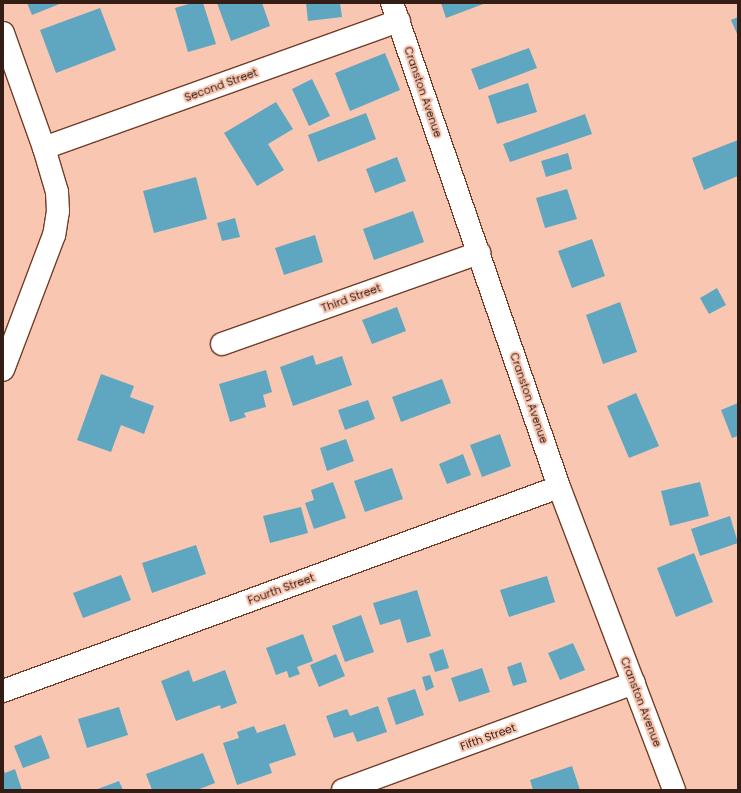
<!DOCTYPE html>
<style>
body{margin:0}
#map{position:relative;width:741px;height:793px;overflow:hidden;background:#f9c6b1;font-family:Poppins,sans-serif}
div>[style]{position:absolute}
.building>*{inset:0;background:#5fa7c0}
.roads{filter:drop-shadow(1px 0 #713d27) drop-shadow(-1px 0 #713d27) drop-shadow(0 1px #713d27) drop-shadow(0 -1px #713d27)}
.minor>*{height:22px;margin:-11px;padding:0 11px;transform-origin:11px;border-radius:11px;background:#fff}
span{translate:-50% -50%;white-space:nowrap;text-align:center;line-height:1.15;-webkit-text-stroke:4px #f9c6b1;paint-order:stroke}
.street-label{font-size:11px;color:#341d14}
.frame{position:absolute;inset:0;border:4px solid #341d14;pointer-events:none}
</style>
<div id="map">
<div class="building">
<i style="clip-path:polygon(27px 3px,62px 3px,32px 15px)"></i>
<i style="clip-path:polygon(192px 3px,203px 3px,216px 44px,188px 52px,175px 8px)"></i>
<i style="clip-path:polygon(217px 3px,262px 3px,270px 26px,231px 41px)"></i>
<i style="clip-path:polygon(306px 3px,340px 3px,342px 17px,308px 21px)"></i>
<i style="clip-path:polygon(441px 3px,486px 3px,446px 18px)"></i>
<i style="clip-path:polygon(100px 8px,116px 50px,56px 73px,40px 30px)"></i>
<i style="clip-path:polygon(738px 17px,738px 36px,731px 20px)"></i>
<i style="clip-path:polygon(529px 48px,537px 68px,479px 90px,471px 69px)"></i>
<i style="clip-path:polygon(385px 53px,400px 90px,350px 111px,335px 73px)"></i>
<i style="clip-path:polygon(312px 79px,330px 116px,309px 126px,292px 89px)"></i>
<i style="clip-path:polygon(528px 83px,537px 112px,497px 124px,488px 96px)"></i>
<i style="clip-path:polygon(276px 102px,293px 129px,268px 144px,284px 170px,257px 186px,224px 133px)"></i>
<i style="clip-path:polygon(366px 113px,376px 139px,318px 162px,308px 135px)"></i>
<i style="clip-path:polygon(585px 114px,592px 134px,510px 162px,503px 144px)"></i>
<i style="clip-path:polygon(738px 140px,738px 176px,704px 190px,692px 158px)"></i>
<i style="clip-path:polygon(568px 153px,572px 169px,546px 177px,541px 161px)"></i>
<i style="clip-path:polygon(397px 157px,406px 181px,375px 193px,366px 169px)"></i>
<i style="clip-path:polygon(196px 177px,207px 219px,154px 233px,143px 191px)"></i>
<i style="clip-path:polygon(567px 189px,577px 219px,545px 228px,536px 198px)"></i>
<i style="clip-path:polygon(413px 211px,424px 242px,374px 260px,363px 229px)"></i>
<i style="clip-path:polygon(235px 218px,240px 237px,222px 241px,217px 223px)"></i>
<i style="clip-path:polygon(315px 235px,323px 262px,284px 275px,275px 248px)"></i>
<i style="clip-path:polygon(592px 239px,605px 276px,572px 288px,558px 251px)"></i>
<i style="clip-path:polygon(717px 288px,726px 305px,709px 314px,700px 298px)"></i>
<i style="clip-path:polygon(620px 302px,637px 352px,603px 364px,586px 315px)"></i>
<i style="clip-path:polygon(397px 307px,406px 331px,372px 344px,362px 320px)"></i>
<i style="clip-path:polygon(313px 355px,316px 365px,342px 356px,352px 385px,293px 406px,280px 367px)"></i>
<i style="clip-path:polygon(266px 370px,272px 392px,263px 395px,266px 407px,244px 413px,246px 417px,230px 422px,219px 384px)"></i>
<i style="clip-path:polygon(101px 374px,134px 386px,130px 397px,154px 406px,144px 434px,121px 425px,111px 452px,77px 440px)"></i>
<i style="clip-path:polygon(442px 379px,451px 403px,401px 422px,392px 397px)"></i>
<i style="clip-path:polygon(636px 393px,659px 446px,629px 458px,607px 406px)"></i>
<i style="clip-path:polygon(368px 400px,375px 419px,345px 430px,338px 410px)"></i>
<i style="clip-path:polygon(738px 403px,738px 436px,732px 438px,721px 410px)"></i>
<i style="clip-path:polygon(500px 434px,511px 466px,482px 477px,470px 445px)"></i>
<i style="clip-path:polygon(346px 439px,354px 461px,327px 471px,320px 448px)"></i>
<i style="clip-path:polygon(463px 454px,471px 475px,447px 484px,439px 464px)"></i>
<i style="clip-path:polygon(392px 468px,403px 499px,365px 512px,354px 481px)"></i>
<i style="clip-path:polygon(333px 482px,346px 518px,314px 529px,305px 503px,314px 500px,311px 490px)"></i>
<i style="clip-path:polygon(700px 482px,709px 516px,670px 526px,661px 491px)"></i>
<i style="clip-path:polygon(301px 507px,308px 533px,270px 543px,263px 516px)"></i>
<i style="clip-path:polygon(730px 516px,738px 543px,700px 556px,691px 529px)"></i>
<i style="clip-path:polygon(196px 545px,206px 574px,152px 593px,142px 563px)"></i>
<i style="clip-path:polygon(694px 553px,713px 602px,676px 617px,657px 568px)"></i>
<i style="clip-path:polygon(121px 575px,131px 600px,83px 618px,73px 593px)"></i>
<i style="clip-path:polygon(547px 576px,555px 602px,509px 617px,500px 590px)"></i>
<i style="clip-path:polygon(417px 590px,431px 636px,407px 643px,400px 619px,380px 625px,373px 603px)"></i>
<i style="clip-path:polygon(361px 615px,374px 652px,345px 662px,332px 626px)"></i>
<i style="clip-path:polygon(303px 634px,313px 661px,297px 667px,300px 674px,289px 678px,287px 671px,276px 675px,266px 648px)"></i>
<i style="clip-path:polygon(573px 643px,585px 670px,560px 680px,548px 653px)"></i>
<i style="clip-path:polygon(443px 649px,449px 668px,435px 672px,429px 654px)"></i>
<i style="clip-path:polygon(336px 654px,345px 676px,319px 687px,310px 665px)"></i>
<i style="clip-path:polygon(521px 662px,527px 682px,513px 686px,507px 667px)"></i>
<i style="clip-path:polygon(482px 668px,490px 692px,459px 702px,451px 678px)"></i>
<i style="clip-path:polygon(189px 670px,193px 682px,225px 670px,237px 703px,221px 709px,220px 705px,176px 721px,161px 681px)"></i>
<i style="clip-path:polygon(430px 675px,434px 687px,426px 691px,422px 677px)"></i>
<i style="clip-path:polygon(415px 689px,424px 715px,396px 725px,387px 698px)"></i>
<i style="clip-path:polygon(378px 706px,387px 732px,357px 742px,353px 732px,334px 738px,326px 716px,347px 709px,350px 716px)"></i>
<i style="clip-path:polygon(119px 707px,128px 735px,87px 748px,78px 719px)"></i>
<i style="clip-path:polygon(285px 724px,296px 755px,269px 764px,272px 773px,237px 785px,223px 743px,239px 738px,237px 732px,254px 726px,257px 733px)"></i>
<i style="clip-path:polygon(41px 735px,50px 758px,23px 768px,14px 746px)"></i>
<i style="clip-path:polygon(203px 753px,215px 783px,197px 790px,152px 790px,146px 774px)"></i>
<i style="clip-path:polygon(572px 766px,580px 790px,533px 790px,530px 780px)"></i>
<i style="clip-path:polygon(3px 768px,5px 773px,15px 769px,22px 790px,3px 790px)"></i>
<i style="clip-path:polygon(119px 781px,123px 790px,95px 790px)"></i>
</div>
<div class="roads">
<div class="minor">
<i style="left:392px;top:3px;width:512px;rotate:70.96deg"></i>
<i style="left:559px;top:487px;width:324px;rotate:69.2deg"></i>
<i style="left:3px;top:33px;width:122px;rotate:70.4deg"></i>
<i style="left:44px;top:148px;width:46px;rotate:73.5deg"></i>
<i style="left:57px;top:192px;width:19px;rotate:87deg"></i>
<i style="left:58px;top:211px;width:24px;rotate:99deg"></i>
<i style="left:54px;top:235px;width:144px;rotate:110.7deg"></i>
<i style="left:44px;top:148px;width:377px;rotate:-19.7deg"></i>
<i style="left:222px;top:344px;width:273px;rotate:-19.5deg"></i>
<i style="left:3px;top:691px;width:592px;rotate:-20.15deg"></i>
<i style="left:343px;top:790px;width:310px;rotate:-20.2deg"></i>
</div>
</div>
<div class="street-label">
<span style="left:221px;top:85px;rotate:-20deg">Second Street</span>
<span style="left:423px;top:92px;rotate:71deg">Cranston Avenue</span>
<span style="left:351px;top:298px;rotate:-20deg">Third Street</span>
<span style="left:529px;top:398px;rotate:71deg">Cranston Avenue</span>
<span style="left:281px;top:589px;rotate:-20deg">Fourth Street</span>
<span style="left:641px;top:702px;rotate:69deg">Cranston Avenue</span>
<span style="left:488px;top:737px;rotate:-20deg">Fifth Street</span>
</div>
<div class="frame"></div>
</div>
